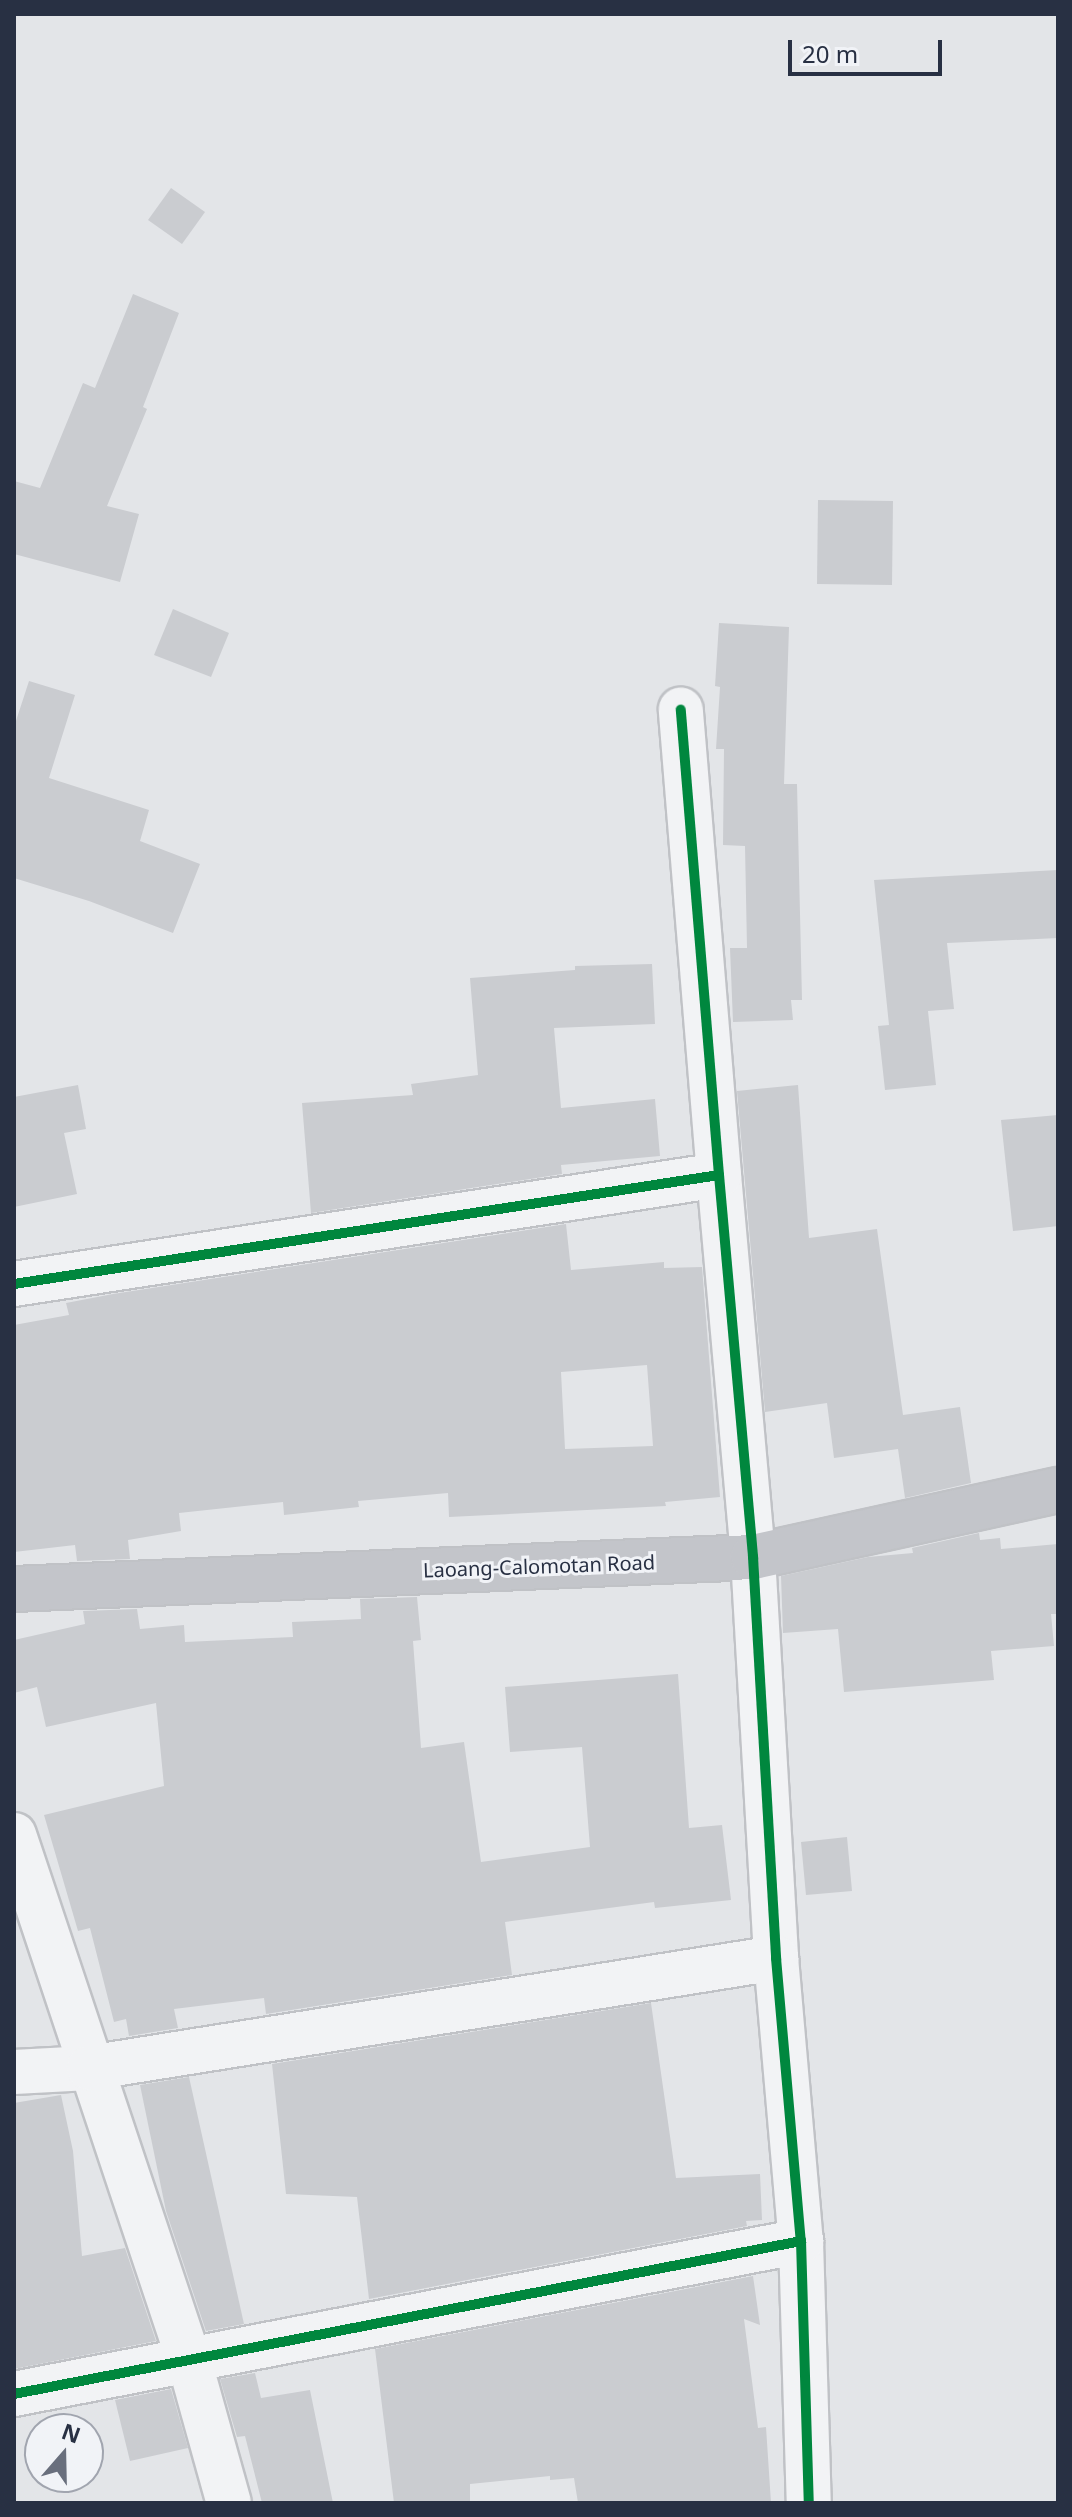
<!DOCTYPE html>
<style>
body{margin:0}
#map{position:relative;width:1072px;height:2517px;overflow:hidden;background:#e3e5e8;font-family:"Noto Sans",sans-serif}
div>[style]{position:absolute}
.building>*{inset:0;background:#caccd0}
.roads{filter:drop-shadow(2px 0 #c0c2c6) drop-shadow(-2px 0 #c0c2c6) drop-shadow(0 2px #c0c2c6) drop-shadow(0 -2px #c0c2c6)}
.street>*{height:44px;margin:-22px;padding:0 22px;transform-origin:22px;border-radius:22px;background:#f2f3f5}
.secondary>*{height:44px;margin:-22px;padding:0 22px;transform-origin:22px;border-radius:22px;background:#c3c5ca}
.cycleway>*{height:10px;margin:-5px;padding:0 5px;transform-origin:5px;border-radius:5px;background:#00873e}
span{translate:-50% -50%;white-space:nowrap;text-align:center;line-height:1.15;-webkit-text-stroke:6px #f1f3f7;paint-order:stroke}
.street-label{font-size:20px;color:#283043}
.frame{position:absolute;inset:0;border:16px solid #283043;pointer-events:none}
.north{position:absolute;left:24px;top:2413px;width:80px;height:80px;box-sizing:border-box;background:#f1f3f7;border:2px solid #a1a5af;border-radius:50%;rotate:20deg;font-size:22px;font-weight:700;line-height:32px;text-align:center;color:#283043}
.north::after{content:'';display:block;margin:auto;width:28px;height:36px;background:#696f7d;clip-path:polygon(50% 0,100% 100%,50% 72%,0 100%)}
.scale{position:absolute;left:788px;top:40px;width:154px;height:36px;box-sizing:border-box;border:4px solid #283043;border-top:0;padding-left:10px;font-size:24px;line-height:28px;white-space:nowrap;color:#283043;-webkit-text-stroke:6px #f1f3f7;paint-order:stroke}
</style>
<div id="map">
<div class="building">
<i style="clip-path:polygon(171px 188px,205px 212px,182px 244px,148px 220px)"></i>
<i style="clip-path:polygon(133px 294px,179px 313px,143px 407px,147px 409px,107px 506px,139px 514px,120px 582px,14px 554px,14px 481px,40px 488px,83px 383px,95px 388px)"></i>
<i style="clip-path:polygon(818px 500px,893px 501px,892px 585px,817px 584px)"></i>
<i style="clip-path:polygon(173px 609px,229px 633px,211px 677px,154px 655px)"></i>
<i style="clip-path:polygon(719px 623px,789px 627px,784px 784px,797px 784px,802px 1000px,791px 1000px,793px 1020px,733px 1022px,730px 948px,747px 948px,745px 846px,723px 845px,724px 749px,716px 749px,720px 687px,715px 686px)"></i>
<i style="clip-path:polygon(29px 681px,75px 695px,49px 778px,149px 810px,140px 841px,200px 864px,173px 933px,89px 901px,14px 878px,14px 727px)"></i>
<i style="clip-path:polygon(1058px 870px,1058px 938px,947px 943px,954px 1009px,928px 1011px,936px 1085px,885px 1090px,878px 1026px,889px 1025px,874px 880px)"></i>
<i style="clip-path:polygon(652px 964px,655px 1024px,554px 1028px,561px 1108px,655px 1099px,660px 1156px,561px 1165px,562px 1174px,311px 1213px,302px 1103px,413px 1095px,411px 1084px,478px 1075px,470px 978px,575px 970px,575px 966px)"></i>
<i style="clip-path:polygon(78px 1085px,86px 1129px,64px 1133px,77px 1194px,14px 1207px,14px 1097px)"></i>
<i style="clip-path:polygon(798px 1085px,809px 1238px,877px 1229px,903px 1415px,960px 1407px,971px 1483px,905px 1498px,898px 1449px,834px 1458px,827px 1403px,765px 1412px,737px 1091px)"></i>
<i style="clip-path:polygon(1058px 1115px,1058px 1226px,1013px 1231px,1001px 1120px)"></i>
<i style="clip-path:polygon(evenodd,566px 1224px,571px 1270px,664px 1262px,664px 1268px,702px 1267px,720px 1497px,665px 1502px,666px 1506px,449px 1517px,448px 1493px,358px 1501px,359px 1507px,284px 1515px,283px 1502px,179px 1513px,181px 1531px,128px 1540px,130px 1559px,77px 1561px,75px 1545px,14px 1552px,14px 1325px,69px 1315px,66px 1303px,113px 1294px,566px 1224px,647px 1365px,653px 1446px,565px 1449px,561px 1372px,647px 1365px)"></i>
<i style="clip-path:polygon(979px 1533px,980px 1540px,1000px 1538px,1001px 1549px,1058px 1544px,1058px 1614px,1051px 1614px,1054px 1646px,991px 1651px,994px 1680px,844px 1692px,838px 1629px,783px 1633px,781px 1576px,868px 1557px,913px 1553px,912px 1548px)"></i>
<i style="clip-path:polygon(417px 1597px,421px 1640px,413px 1641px,421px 1748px,464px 1742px,481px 1862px,590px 1847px,582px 1747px,510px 1752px,505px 1687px,678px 1674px,689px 1828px,722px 1825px,731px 1900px,655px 1908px,654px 1902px,505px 1922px,512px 1975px,266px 2014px,264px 1998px,174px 2009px,178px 2028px,129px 2036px,126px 2019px,114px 2022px,90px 1928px,78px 1931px,44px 1815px,164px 1786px,156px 1703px,46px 1727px,37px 1687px,14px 1693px,14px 1640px,85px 1624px,83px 1611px,137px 1609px,140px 1629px,184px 1625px,185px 1642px,293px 1637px,292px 1622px,361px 1619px,360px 1599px)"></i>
<i style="clip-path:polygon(847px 1837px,852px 1891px,806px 1895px,801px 1842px)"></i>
<i style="clip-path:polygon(651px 2003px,676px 2178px,760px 2174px,762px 2220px,746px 2221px,747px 2226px,369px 2299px,357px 2197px,286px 2194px,272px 2064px)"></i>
<i style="clip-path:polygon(189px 2077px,244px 2324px,206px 2331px,166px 2211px,140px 2085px)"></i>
<i style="clip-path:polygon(61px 2095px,73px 2151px,82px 2256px,125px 2248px,156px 2341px,14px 2369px,14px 2103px)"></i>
<i style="clip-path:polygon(753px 2276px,760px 2325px,744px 2319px,758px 2428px,766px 2427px,771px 2503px,578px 2503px,574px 2478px,550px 2480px,550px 2476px,470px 2484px,470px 2503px,394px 2503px,375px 2349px)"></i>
<i style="clip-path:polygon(255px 2373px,261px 2398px,310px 2390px,333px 2503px,262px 2503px,245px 2436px,237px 2437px,220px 2379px)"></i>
<i style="clip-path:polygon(171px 2389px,188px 2448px,130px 2461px,115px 2400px)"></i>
</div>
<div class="roads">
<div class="street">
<i style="left:719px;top:1175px;width:384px;rotate:84.9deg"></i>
<i style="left:753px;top:1557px;width:402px;rotate:86.7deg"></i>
<i style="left:776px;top:1958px;width:284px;rotate:85deg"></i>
<i style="left:801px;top:2241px;width:262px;rotate:88.3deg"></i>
<i style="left:14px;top:1284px;width:713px;rotate:-8.79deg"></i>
<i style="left:719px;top:1175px;width:467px;rotate:-94.7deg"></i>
<i style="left:14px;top:1835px;width:553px;rotate:71.57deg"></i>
<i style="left:189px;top:2360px;width:148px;rotate:74.4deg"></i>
<i style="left:14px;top:2072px;width:75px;rotate:-3.1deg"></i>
<i style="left:89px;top:2068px;width:696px;rotate:-9.1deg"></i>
<i style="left:14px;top:2394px;width:802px;rotate:-11deg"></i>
</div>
<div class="secondary">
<i style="left:14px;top:1589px;width:740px;rotate:-2.48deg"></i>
<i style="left:753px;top:1557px;width:312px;rotate:-12.4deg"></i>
</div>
</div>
<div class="cycleway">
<i style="left:719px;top:1175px;width:384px;rotate:84.9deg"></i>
<i style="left:753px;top:1557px;width:402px;rotate:86.7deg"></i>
<i style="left:776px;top:1958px;width:284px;rotate:85deg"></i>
<i style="left:801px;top:2241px;width:262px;rotate:88.3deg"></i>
<i style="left:14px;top:1284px;width:713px;rotate:-8.79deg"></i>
<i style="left:719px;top:1175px;width:467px;rotate:-94.7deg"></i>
<i style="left:14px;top:2394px;width:802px;rotate:-11deg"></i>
</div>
<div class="street-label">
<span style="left:539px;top:1566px;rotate:-2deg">Laoang-Calomotan Road</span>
</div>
<div class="frame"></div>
<div class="north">N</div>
<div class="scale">20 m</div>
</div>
